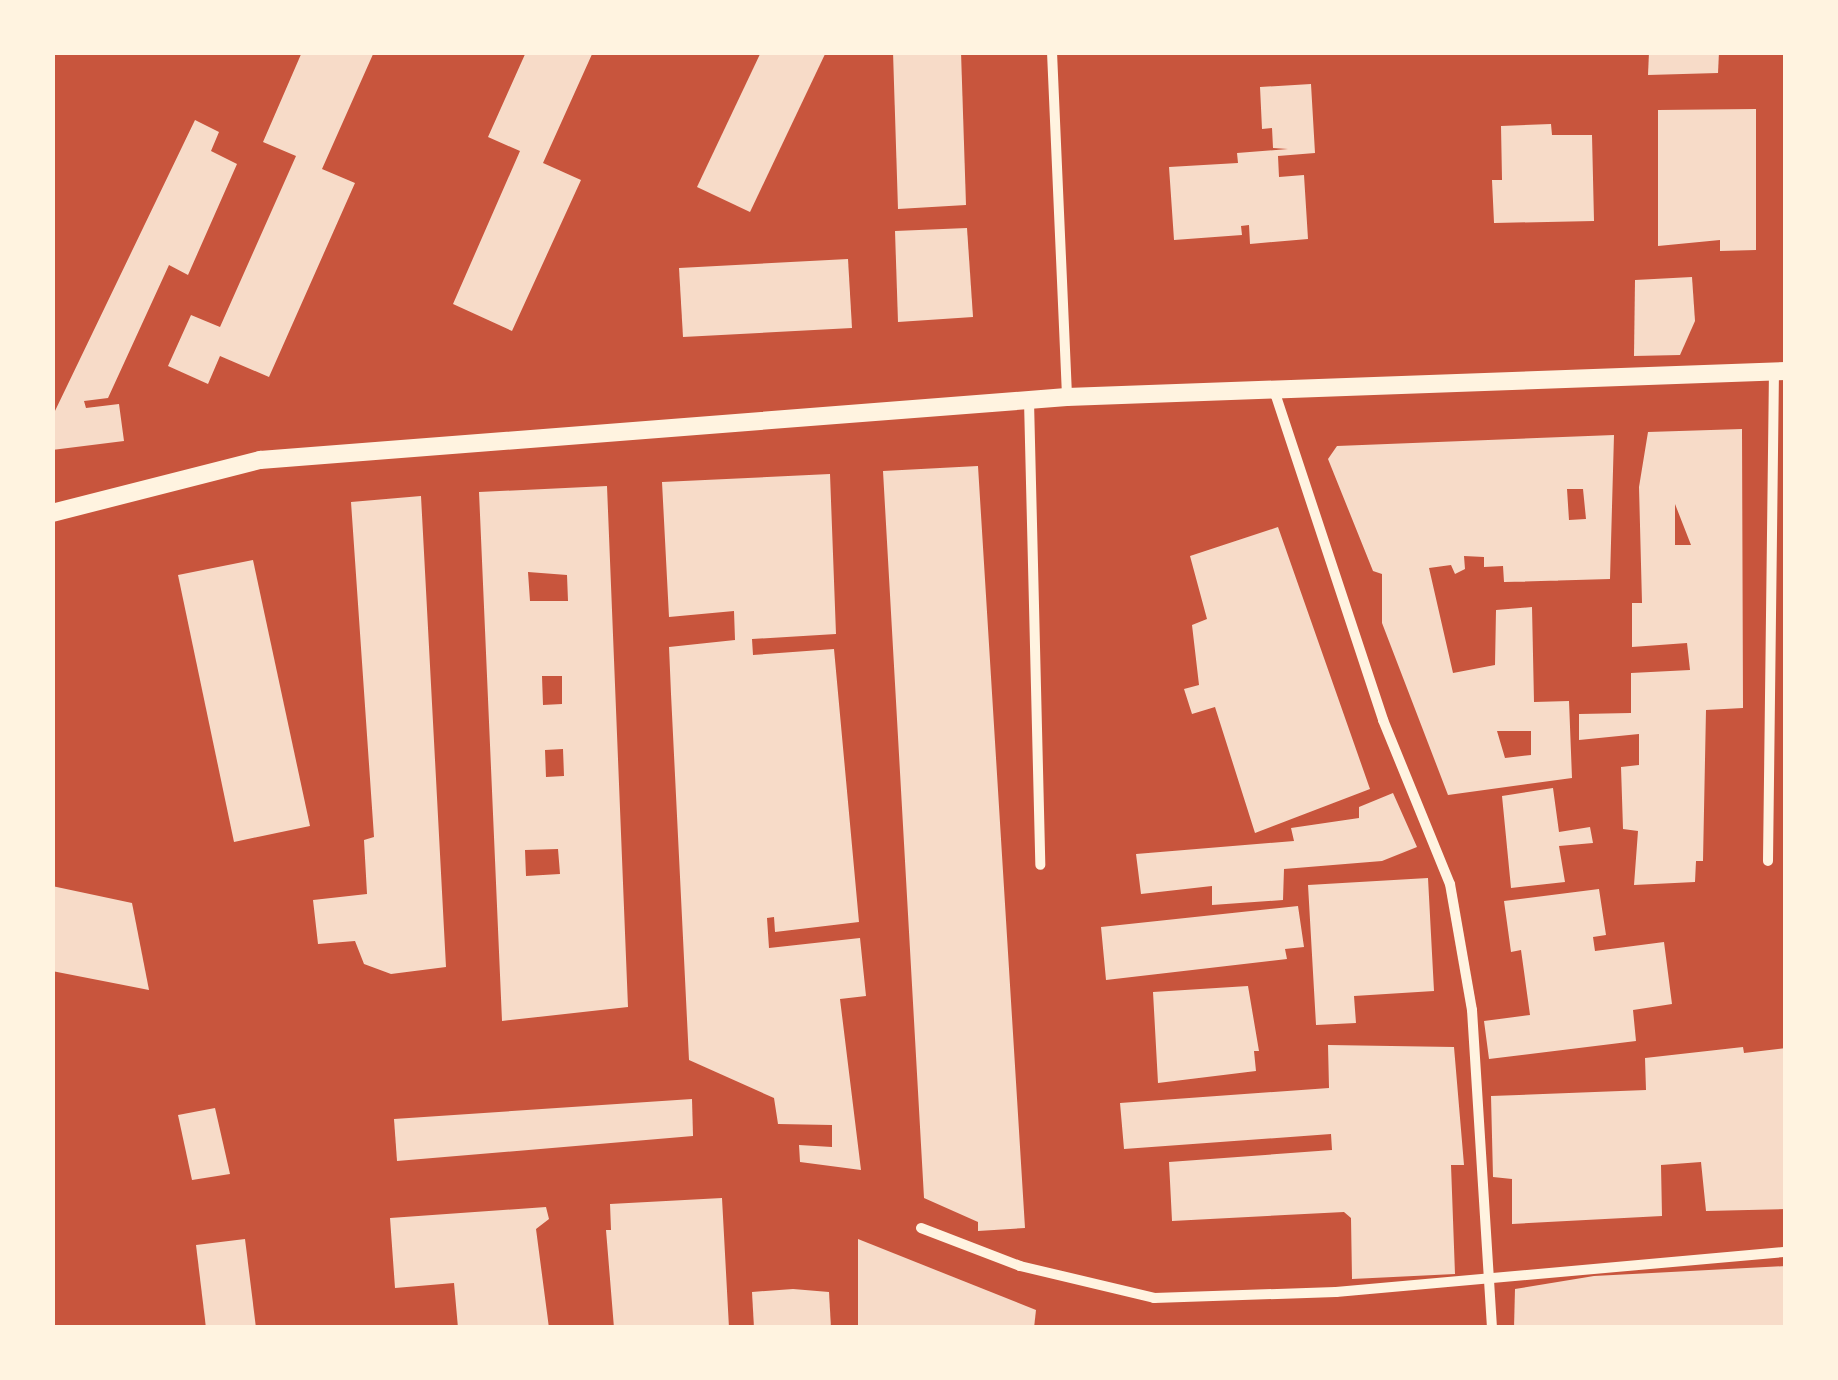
<!DOCTYPE html>
<style>
body{margin:0}
#map{position:relative;width:1838px;height:1380px;overflow:hidden;background:#c8553d;font-family:"Source Sans 3",sans-serif}
div>[style]{position:absolute}
.building>*{inset:0;background:#f7dbc8}
.minor>*{height:10px;margin:-5px;padding:0 5px;transform-origin:5px;border-radius:5px;background:#fff3e0}
.tertiary>*{height:18px;margin:-9px;padding:0 9px;transform-origin:9px;border-radius:9px;background:#fff3e0}
span{translate:-50% -50%;white-space:nowrap;text-align:center;line-height:1.15;-webkit-text-stroke:10px #fff3e0;paint-order:stroke}
.frame{position:absolute;inset:0;border:55px solid #fff3e0;pointer-events:none}
</style>
<div id="map">
<div class="building">
<i style="clip-path:polygon(302px 52px,374px 52px,322px 169px,355px 183px,269px 377px,220px 356px,208px 384px,168px 366px,191px 315px,220px 327px,296px 156px,263px 142px)"></i>
<i style="clip-path:polygon(526px 52px,593px 52px,543px 163px,581px 180px,512px 331px,453px 304px,520px 151px,488px 137px)"></i>
<i style="clip-path:polygon(761px 52px,826px 52px,750px 212px,697px 187px)"></i>
<i style="clip-path:polygon(893px 52px,961px 52px,966px 205px,898px 209px)"></i>
<i style="clip-path:polygon(1649px 52px,1719px 52px,1718px 73px,1648px 75px)"></i>
<i style="clip-path:polygon(1311px 84px,1315px 153px,1278px 156px,1279px 177px,1304px 175px,1308px 239px,1250px 244px,1249px 225px,1241px 226px,1242px 235px,1174px 240px,1169px 167px,1238px 163px,1237px 153px,1288px 149px,1273px 148px,1272px 128px,1262px 129px,1260px 87px)"></i>
<i style="clip-path:polygon(1756px 109px,1756px 250px,1720px 251px,1720px 240px,1658px 246px,1658px 110px)"></i>
<i style="clip-path:polygon(195px 120px,219px 132px,211px 151px,237px 164px,188px 275px,169px 265px,108px 398px,84px 401px,86px 408px,119px 404px,124px 441px,52px 450px,54px 413px)"></i>
<i style="clip-path:polygon(1551px 124px,1552px 135px,1592px 135px,1594px 221px,1494px 223px,1492px 180px,1502px 180px,1501px 126px)"></i>
<i style="clip-path:polygon(967px 228px,973px 317px,898px 322px,895px 231px)"></i>
<i style="clip-path:polygon(848px 259px,852px 328px,683px 337px,679px 268px)"></i>
<i style="clip-path:polygon(1692px 277px,1695px 321px,1680px 355px,1634px 356px,1635px 280px)"></i>
<i style="clip-path:polygon(evenodd,1742px 429px,1743px 708px,1706px 710px,1703px 861px,1696px 861px,1695px 882px,1634px 885px,1638px 831px,1623px 829px,1621px 767px,1639px 765px,1639px 734px,1579px 740px,1579px 714px,1631px 713px,1631px 673px,1690px 670px,1687px 643px,1632px 647px,1632px 603px,1642px 603px,1639px 487px,1648px 432px,1742px 429px,1675px 504px,1691px 545px,1675px 545px,1675px 504px)"></i>
<i style="clip-path:polygon(evenodd,1614px 435px,1610px 579px,1504px 582px,1503px 566px,1484px 567px,1484px 557px,1464px 556px,1465px 569px,1455px 574px,1451px 565px,1429px 568px,1453px 673px,1495px 665px,1496px 610px,1532px 607px,1534px 702px,1569px 701px,1572px 778px,1448px 795px,1382px 623px,1382px 574px,1373px 571px,1328px 459px,1337px 446px,1614px 435px,1567px 489px,1583px 489px,1586px 519px,1569px 520px,1567px 489px,1614px 435px,1497px 731px,1531px 731px,1531px 755px,1505px 758px,1497px 731px)"></i>
<i style="clip-path:polygon(978px 466px,1025px 1228px,978px 1231px,978px 1222px,924px 1198px,883px 471px)"></i>
<i style="clip-path:polygon(830px 474px,836px 634px,752px 639px,753px 655px,834px 649px,859px 922px,775px 932px,774px 917px,767px 918px,769px 948px,860px 938px,866px 996px,840px 999px,861px 1170px,800px 1162px,799px 1145px,832px 1147px,832px 1125px,778px 1124px,774px 1098px,689px 1060px,671px 694px,669px 647px,735px 640px,734px 611px,669px 617px,662px 482px)"></i>
<i style="clip-path:polygon(evenodd,607px 486px,628px 1007px,502px 1021px,479px 492px,607px 486px,528px 572px,567px 575px,568px 601px,530px 601px,528px 572px,607px 486px,542px 676px,562px 676px,562px 704px,543px 705px,542px 676px,607px 486px,563px 749px,564px 776px,546px 777px,545px 750px,563px 749px,607px 486px,558px 849px,560px 874px,526px 876px,525px 850px,558px 849px)"></i>
<i style="clip-path:polygon(421px 496px,446px 967px,391px 974px,364px 964px,355px 941px,318px 944px,313px 900px,367px 894px,364px 840px,374px 837px,351px 502px)"></i>
<i style="clip-path:polygon(1278px 527px,1370px 789px,1255px 833px,1215px 707px,1192px 714px,1184px 689px,1199px 685px,1192px 625px,1207px 619px,1190px 556px)"></i>
<i style="clip-path:polygon(253px 560px,310px 826px,234px 842px,178px 575px)"></i>
<i style="clip-path:polygon(1553px 788px,1559px 832px,1590px 827px,1593px 843px,1559px 846px,1565px 882px,1511px 888px,1502px 796px)"></i>
<i style="clip-path:polygon(1393px 793px,1417px 847px,1382px 861px,1284px 869px,1283px 900px,1212px 905px,1212px 886px,1141px 894px,1136px 854px,1294px 841px,1291px 828px,1359px 818px,1359px 807px)"></i>
<i style="clip-path:polygon(1428px 878px,1434px 991px,1354px 996px,1356px 1023px,1316px 1025px,1308px 885px)"></i>
<i style="clip-path:polygon(52px 886px,132px 903px,149px 990px,52px 971px)"></i>
<i style="clip-path:polygon(1599px 889px,1606px 935px,1593px 937px,1595px 951px,1664px 942px,1672px 1004px,1633px 1010px,1636px 1041px,1489px 1059px,1484px 1021px,1530px 1015px,1521px 950px,1511px 952px,1504px 901px)"></i>
<i style="clip-path:polygon(1298px 906px,1304px 947px,1285px 949px,1287px 959px,1106px 980px,1101px 927px)"></i>
<i style="clip-path:polygon(1248px 986px,1259px 1051px,1254px 1051px,1256px 1071px,1158px 1083px,1153px 992px)"></i>
<i style="clip-path:polygon(1328px 1045px,1454px 1047px,1464px 1165px,1451px 1165px,1455px 1274px,1352px 1279px,1351px 1218px,1344px 1212px,1172px 1221px,1169px 1162px,1332px 1150px,1331px 1134px,1124px 1149px,1120px 1103px,1329px 1088px)"></i>
<i style="clip-path:polygon(1743px 1047px,1744px 1053px,1786px 1048px,1786px 1209px,1706px 1211px,1701px 1162px,1661px 1165px,1662px 1216px,1512px 1224px,1512px 1179px,1493px 1177px,1491px 1096px,1646px 1090px,1645px 1058px)"></i>
<i style="clip-path:polygon(692px 1099px,693px 1136px,397px 1161px,394px 1119px)"></i>
<i style="clip-path:polygon(215px 1108px,230px 1174px,192px 1180px,178px 1115px)"></i>
<i style="clip-path:polygon(722px 1198px,729px 1328px,614px 1328px,606px 1230px,611px 1230px,610px 1204px)"></i>
<i style="clip-path:polygon(546px 1207px,549px 1219px,536px 1229px,549px 1328px,458px 1328px,454px 1283px,395px 1288px,390px 1218px)"></i>
<i style="clip-path:polygon(245px 1239px,256px 1328px,206px 1328px,196px 1245px)"></i>
<i style="clip-path:polygon(858px 1239px,1036px 1310px,1034px 1328px,858px 1328px)"></i>
<i style="clip-path:polygon(1786px 1266px,1786px 1328px,1514px 1328px,1515px 1289px,1594px 1276px)"></i>
<i style="clip-path:polygon(793px 1289px,829px 1292px,831px 1328px,754px 1328px,752px 1292px)"></i>
</div>
<div class="minor">
<i style="left:1052px;top:52px;width:345px;rotate:87.5deg"></i>
<i style="left:1274px;top:390px;width:348px;rotate:71.7deg"></i>
<i style="left:1383px;top:720px;width:177px;rotate:67.8deg"></i>
<i style="left:1450px;top:884px;width:128px;rotate:80.1deg"></i>
<i style="left:1472px;top:1010px;width:319px;rotate:86.4deg"></i>
<i style="left:1029px;top:401px;width:464px;rotate:88.6deg"></i>
<i style="left:1768px;top:861px;width:490px;rotate:-89.3deg"></i>
<i style="left:921px;top:1228px;width:106px;rotate:21deg"></i>
<i style="left:1020px;top:1266px;width:138px;rotate:13.4deg"></i>
<i style="left:1154px;top:1298px;width:182px;rotate:-1.9deg"></i>
<i style="left:1336px;top:1292px;width:452px;rotate:-5.1deg"></i>
</div>
<div class="tertiary">
<i style="left:52px;top:513px;width:215px;rotate:-14.3deg"></i>
<i style="left:260px;top:460px;width:809px;rotate:-4.46deg"></i>
<i style="left:1067px;top:397px;width:719px;rotate:-2.07deg"></i>
</div>
<div class="frame"></div>
</div>
